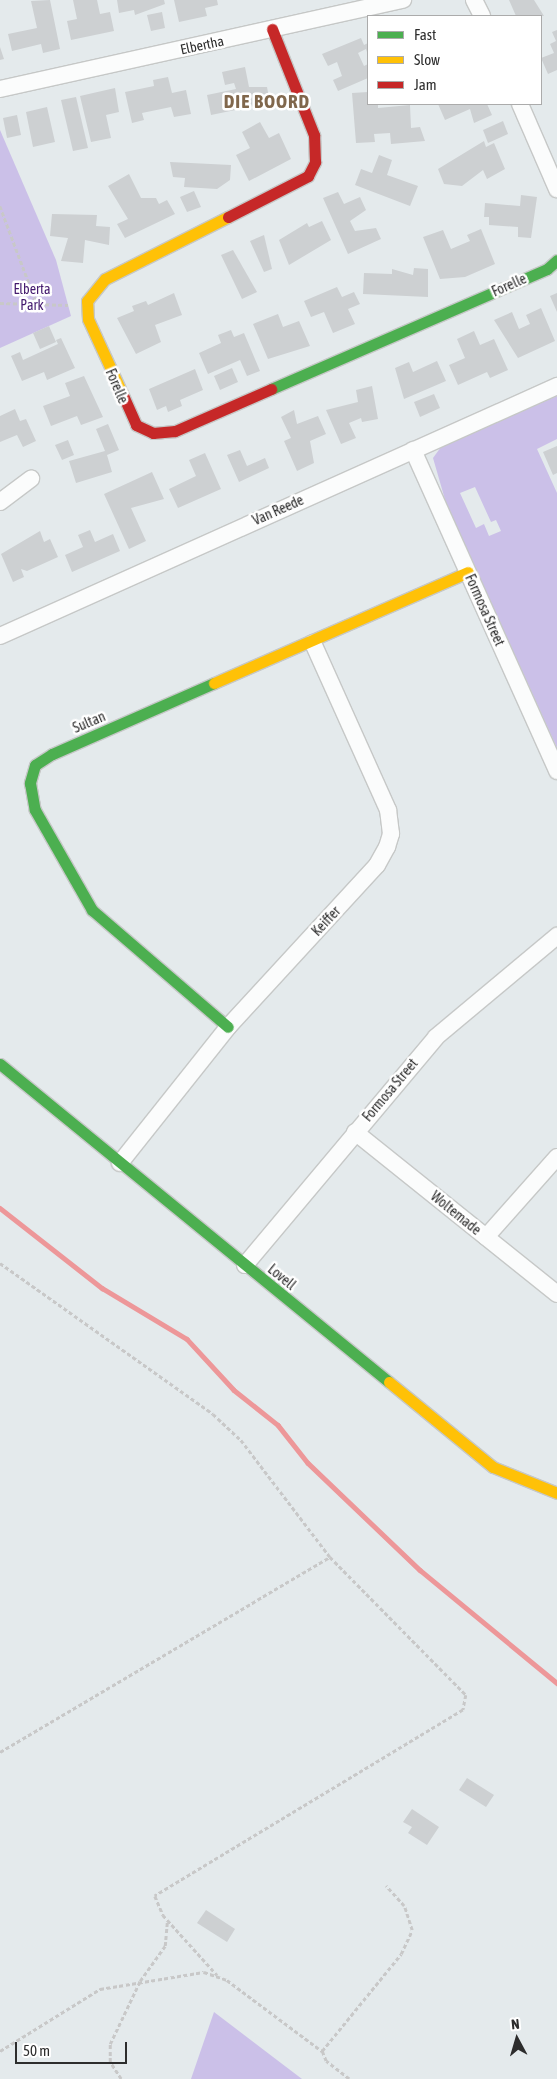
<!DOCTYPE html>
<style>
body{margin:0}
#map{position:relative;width:557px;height:2079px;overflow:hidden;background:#e4eaec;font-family:"Asap Condensed",sans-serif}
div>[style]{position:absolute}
.green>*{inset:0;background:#cbc0e8}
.stream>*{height:4.5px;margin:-2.25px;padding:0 2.25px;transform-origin:2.25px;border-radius:2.25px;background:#ed9799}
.building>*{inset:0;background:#cdd0d2}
.path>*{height:2.5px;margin-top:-1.25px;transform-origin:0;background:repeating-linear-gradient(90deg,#c8c8c8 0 4px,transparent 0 6.5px)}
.roads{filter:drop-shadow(1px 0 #c6c8c7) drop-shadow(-1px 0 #c6c8c7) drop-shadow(0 1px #c6c8c7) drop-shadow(0 -1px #c6c8c7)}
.street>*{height:16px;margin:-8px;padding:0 8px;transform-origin:8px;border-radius:8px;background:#fbfcfc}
.fast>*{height:11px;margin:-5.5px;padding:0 5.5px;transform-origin:5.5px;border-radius:5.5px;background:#4caf50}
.slow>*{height:11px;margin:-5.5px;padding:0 5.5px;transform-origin:5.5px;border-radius:5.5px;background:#ffc107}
.jam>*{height:11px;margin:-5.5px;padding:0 5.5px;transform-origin:5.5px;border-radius:5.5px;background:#c62828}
span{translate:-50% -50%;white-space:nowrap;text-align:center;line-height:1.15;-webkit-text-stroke:5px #fff;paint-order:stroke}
.street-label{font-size:14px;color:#2d2d2d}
.park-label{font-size:14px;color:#441a6e}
.district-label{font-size:19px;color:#80674c;font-weight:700;letter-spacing:1px}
.legend{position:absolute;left:367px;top:15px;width:175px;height:90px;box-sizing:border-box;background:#fff;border:1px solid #ababab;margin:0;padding:6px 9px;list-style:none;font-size:15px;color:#2d2d2d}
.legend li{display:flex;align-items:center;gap:10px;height:25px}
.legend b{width:25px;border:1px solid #ababab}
.north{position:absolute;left:492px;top:2014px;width:50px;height:50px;-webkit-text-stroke:4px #fff;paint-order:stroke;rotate:354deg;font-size:14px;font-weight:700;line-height:20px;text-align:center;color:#2d2d2d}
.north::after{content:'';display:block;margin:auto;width:18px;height:22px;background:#2d2d2d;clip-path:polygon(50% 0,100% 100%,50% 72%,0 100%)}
.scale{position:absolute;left:15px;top:2042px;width:112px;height:22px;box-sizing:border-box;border:2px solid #2d2d2d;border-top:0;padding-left:6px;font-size:15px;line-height:18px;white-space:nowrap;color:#2d2d2d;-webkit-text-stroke:4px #fff;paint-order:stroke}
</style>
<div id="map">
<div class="green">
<i style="clip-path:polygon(0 130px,56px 260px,71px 316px,0 348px)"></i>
<i style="clip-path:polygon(evenodd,557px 396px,557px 439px,537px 449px,557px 493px,557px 748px,446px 503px,433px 458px,441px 447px,557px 396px,475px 487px,491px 522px,496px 520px,501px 531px,489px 536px,484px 524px,476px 528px,460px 493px,475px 487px)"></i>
<i style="clip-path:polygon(214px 2012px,302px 2079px,191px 2079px)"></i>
</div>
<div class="stream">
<i style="left:0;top:1208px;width:130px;rotate:38.1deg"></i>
<i style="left:102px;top:1288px;width:99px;rotate:31deg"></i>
<i style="left:187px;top:1339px;width:69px;rotate:47.3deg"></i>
<i style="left:234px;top:1390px;width:56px;rotate:38.5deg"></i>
<i style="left:278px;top:1425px;width:48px;rotate:51.7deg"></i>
<i style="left:308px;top:1463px;width:155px;rotate:43.7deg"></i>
<i style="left:420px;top:1570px;width:178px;rotate:39.5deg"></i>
</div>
<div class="building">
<i style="clip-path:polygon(50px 0,60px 49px,43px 53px,41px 44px,12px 51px,8px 34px,37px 28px,31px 1px)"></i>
<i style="clip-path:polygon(73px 0,97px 0,100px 14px,110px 12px,114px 31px,71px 40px,67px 21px,77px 19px)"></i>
<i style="clip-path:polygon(117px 0,164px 0,165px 4px,135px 15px,134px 10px,119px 13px)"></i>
<i style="clip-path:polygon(174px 0,217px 0,218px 5px,205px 8px,207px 16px,179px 22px)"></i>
<i style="clip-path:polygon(509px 0,534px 0,544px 16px,516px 16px)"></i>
<i style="clip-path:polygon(162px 12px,165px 28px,151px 31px,147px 15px)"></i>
<i style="clip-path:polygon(557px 30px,557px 70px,548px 74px,541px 58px,554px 53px,550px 44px,556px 41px,552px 32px)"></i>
<i style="clip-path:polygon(361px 38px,364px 45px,368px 43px,368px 55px,366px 49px,358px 53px,364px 66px,368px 64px,368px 78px,338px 91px,333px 80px,342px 76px,337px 62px,328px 66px,322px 54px)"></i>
<i style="clip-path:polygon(0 47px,4px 59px,0 60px)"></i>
<i style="clip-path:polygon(245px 67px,249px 87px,267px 87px,270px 103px,211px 115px,207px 95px,236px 89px,234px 83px,225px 85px,222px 72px)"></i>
<i style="clip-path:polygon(168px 77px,172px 93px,186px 90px,191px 114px,174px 117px,171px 107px,142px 113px,144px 120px,132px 123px,125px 92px,154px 86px,153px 80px)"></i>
<i style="clip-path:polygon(115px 88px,119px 112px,106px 115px,111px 138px,91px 142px,80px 96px)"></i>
<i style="clip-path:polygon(368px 92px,368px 104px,378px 104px,378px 108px,410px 105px,411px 128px,420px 127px,425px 141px,391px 144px,390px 133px,374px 134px,375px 142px,356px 143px,352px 93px)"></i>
<i style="clip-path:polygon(76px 97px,88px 148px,73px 151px,61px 100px)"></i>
<i style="clip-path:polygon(438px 104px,487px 104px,492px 115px,474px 123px,470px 109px,445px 120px)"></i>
<i style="clip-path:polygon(47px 107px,55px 142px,33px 147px,26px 112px)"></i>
<i style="clip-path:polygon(17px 115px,21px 135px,7px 138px,3px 118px)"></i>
<i style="clip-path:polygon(503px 121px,508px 134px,488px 143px,483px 130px)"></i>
<i style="clip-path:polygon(260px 122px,269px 138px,279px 133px,291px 159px,249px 181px,236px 155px,250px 148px,242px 132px)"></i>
<i style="clip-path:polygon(484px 141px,486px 147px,494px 143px,505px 169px,487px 179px,483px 170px,462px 186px,444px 184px,438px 169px)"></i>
<i style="clip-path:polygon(379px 155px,392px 160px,387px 175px,418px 186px,410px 206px,355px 185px,361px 169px,372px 173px)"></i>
<i style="clip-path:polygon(170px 162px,231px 165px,230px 180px,217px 189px,184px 187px,185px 178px,173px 177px)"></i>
<i style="clip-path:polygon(129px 174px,141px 198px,156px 198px,159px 204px,167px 200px,175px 214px,125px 238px,117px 224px,128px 219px,108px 186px)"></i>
<i style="clip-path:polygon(194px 191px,201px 207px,187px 212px,180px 197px)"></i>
<i style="clip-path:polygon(338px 192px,344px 204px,360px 197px,366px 210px,350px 221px,355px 231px,376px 228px,381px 239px,348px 254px,323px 198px)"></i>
<i style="clip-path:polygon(521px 195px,537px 197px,531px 238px,518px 237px,518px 227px,489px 225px,489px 217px,484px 217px,485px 203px,520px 206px)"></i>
<i style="clip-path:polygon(52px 214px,97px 215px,96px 226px,110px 227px,109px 245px,85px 240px,83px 263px,61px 261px,68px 238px,50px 236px)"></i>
<i style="clip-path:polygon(322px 221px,331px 240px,289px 265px,279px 240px,307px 223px,309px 227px)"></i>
<i style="clip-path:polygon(481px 229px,495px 264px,465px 277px,440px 279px,423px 237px,443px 230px,451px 249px,470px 241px,467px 235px)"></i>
<i style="clip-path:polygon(264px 235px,272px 269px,264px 272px,250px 241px)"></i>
<i style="clip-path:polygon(233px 250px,257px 292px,242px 299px,221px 255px)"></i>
<i style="clip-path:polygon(414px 268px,428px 269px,428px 297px,363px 294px,364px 273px,392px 274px,392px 269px,413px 275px)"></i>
<i style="clip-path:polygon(337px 287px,342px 297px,354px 292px,360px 304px,348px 309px,355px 324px,333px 333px,324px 312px,311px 317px,304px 301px)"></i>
<i style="clip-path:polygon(174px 293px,182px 315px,155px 325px,161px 342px,136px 354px,117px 318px,134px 311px,132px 306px,146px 301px,148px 305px)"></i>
<i style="clip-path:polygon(557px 293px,557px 312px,550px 296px)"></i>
<i style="clip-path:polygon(541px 308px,555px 341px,518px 358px,494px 320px,512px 312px,519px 329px,530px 324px,526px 315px)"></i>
<i style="clip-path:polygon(278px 314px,283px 327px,299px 321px,310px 346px,268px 359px,253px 324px)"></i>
<i style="clip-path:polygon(49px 326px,56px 342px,40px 349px,33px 333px)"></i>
<i style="clip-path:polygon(231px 330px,234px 337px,244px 333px,260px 371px,247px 376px,240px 360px,208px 374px,199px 353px,221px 343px,218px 335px)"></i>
<i style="clip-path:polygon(474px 331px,480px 345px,494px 339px,508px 370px,490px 378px,487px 372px,458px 385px,449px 365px,465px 358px,457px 339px)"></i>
<i style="clip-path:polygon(61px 338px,75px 368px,47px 380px,44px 372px,22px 381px,11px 356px,20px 352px,23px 360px,58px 344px,56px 340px)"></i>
<i style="clip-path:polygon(437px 361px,446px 381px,404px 399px,395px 368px,409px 362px,413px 372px)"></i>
<i style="clip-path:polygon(232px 368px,238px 382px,220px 390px,214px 376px)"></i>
<i style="clip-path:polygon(195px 369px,203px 390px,180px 400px,182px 406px,168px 412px,166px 406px,157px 410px,149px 389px)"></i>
<i style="clip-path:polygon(84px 376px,103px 417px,81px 425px,77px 416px,51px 426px,43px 406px,70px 396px,65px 383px)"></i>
<i style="clip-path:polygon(372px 386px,378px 419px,362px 422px,361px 418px,349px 423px,356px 438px,341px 444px,326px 410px,358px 402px,356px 390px)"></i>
<i style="clip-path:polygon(434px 394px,440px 408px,420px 417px,414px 402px)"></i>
<i style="clip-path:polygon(15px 409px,20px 421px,26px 419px,36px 441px,23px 447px,17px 435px,0 442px,0 416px)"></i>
<i style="clip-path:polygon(294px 410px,297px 424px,318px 416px,326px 434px,310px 441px,314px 463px,297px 471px,284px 441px,291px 438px,281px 417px)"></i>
<i style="clip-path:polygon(108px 424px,119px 450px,107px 455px,112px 472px,76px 483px,69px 461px,105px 451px,96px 429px)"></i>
<i style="clip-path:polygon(68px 440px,74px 455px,62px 460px,55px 445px)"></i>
<i style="clip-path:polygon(557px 446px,557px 473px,553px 475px,543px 452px)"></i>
<i style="clip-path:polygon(240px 450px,247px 466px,265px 458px,269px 468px,239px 482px,227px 455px)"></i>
<i style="clip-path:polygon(205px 453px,221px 489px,178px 508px,169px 489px,196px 476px,189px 460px)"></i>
<i style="clip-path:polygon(152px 472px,164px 499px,131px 508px,146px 541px,129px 549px,104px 494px)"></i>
<i style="clip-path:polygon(90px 530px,95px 542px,113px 534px,120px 551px,72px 572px,65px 555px,83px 547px,78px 535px)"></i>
<i style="clip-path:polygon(40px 531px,44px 542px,50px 539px,58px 557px,27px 571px,21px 569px,24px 577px,13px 582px,1px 554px)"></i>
<i style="clip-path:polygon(467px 1778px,494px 1795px,486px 1807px,459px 1790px)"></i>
<i style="clip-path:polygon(412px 1809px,439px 1827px,427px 1845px,408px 1833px,412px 1827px,403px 1822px)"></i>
<i style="clip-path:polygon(206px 1910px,235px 1929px,227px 1942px,197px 1923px)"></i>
</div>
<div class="path">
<i style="left:0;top:206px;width:103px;rotate:69.4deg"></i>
<i style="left:0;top:303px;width:68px;rotate:1.7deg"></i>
<i style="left:0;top:1263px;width:261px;rotate:35.3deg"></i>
<i style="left:213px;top:1414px;width:38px;rotate:43deg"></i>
<i style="left:241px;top:1440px;width:147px;rotate:52.7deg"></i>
<i style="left:330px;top:1557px;width:194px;rotate:45.4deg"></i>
<i style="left:466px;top:1695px;width:15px;rotate:101deg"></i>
<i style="left:463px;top:1710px;width:360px;rotate:148.9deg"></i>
<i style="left:155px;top:1896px;width:21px;rotate:67deg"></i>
<i style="left:163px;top:1915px;width:81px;rotate:48deg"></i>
<i style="left:0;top:1752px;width:383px;rotate:-30.6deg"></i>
<i style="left:0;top:2051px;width:118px;rotate:-31.8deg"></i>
<i style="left:100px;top:1989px;width:105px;rotate:-9.3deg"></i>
<i style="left:204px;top:1972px;width:24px;rotate:19deg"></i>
<i style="left:227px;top:1980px;width:119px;rotate:36.8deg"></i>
<i style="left:121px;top:2079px;width:20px;rotate:-123deg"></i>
<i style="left:110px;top:2062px;width:18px;rotate:-90deg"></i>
<i style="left:110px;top:2044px;width:70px;rotate:-64.5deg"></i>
<i style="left:140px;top:1981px;width:43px;rotate:-54.5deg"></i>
<i style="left:165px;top:1946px;width:25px;rotate:-85deg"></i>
<i style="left:349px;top:2079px;width:29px;rotate:-142deg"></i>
<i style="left:326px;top:2061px;width:11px;rotate:-112deg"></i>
<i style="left:322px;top:2051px;width:125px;rotate:-50.8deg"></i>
<i style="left:401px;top:1954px;width:26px;rotate:-65deg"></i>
<i style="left:412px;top:1930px;width:25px;rotate:-108deg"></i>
<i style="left:404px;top:1906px;width:27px;rotate:-132deg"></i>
</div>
<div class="roads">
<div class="street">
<i style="left:474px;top:0;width:18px;rotate:63deg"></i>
<i style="left:0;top:89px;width:413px;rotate:-12.5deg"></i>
<i style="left:520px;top:104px;width:93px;rotate:66.5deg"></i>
<i style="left:413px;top:450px;width:352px;rotate:65.8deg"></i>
<i style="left:0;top:502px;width:39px;rotate:-37deg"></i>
<i style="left:0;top:636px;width:611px;rotate:-24.17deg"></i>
<i style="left:355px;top:1132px;width:259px;rotate:38.7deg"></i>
<i style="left:120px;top:1163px;width:174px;rotate:-51.5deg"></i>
<i style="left:228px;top:1027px;width:220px;rotate:-47.4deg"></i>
<i style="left:377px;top:865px;width:21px;rotate:-61deg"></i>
<i style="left:387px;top:847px;width:14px;rotate:-73deg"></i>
<i style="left:391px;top:834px;width:24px;rotate:-97deg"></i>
<i style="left:388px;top:810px;width:183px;rotate:-114.2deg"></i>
<i style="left:486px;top:1237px;width:107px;rotate:-48.4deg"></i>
<i style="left:245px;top:1265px;width:297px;rotate:-50deg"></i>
<i style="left:436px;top:1037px;width:158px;rotate:-39.9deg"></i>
</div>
<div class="fast">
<i style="left:271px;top:389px;width:301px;rotate:-23.5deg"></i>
<i style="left:547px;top:269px;width:13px;rotate:-42deg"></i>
<i style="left:214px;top:683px;width:177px;rotate:156.3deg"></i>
<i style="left:52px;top:754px;width:20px;rotate:147deg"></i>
<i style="left:35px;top:765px;width:19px;rotate:106deg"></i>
<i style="left:30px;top:783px;width:27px;rotate:80deg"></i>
<i style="left:35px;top:810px;width:115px;rotate:60.3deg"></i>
<i style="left:92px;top:910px;width:179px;rotate:40.7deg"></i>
<i style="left:0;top:1064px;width:502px;rotate:39.27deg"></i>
</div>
<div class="slow">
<i style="left:122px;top:393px;width:81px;rotate:-114.7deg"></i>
<i style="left:88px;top:319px;width:18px;rotate:-93deg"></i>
<i style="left:87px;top:301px;width:28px;rotate:-51deg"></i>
<i style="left:105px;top:279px;width:138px;rotate:-26.8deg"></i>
<i style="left:214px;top:683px;width:277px;rotate:-23.6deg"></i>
<i style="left:389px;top:1382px;width:134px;rotate:39.3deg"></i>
<i style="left:493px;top:1467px;width:69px;rotate:22.1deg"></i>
</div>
<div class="jam">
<i style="left:228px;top:217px;width:90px;rotate:-27.1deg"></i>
<i style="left:308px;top:176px;width:16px;rotate:-63deg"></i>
<i style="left:315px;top:162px;width:27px;rotate:-92deg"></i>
<i style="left:314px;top:135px;width:114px;rotate:-111.6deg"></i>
<i style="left:122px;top:393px;width:35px;rotate:66deg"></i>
<i style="left:136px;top:425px;width:19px;rotate:25deg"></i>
<i style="left:153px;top:433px;width:22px;rotate:-5deg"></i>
<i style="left:175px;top:431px;width:105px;rotate:-23.6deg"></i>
</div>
</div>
<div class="street-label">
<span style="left:202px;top:45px;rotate:-12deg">Elbertha</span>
<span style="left:509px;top:285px;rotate:-24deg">Forelle</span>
<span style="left:117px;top:386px;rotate:67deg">Forelle</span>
<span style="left:278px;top:510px;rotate:-24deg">Van Reede</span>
<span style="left:485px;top:610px;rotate:66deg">Formosa Street</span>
<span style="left:89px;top:722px;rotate:-23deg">Sultan</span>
<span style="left:326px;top:921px;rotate:-47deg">Keiffer</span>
<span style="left:390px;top:1090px;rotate:-50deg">Formosa Street</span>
<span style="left:456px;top:1213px;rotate:39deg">Woltemade</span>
<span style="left:282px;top:1277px;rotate:39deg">Lovell</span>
</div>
<div class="park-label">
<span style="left:32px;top:297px">Elberta<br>Park</span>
</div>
<div class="district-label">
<span style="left:267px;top:102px">DIE BOORD</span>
</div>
<ul class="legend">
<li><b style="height:6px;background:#4caf50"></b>Fast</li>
<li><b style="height:6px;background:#ffc107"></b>Slow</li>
<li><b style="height:6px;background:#c62828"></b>Jam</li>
</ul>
<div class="north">N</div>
<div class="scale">50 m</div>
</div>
